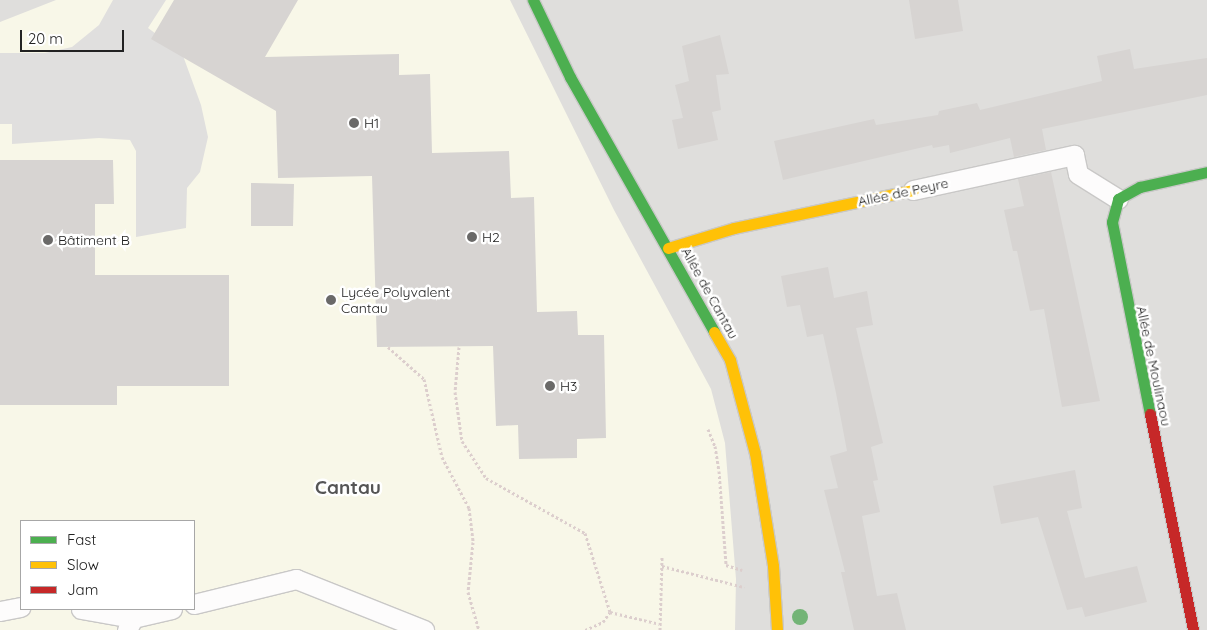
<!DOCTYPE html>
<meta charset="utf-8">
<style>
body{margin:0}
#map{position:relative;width:1207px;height:630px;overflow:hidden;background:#f0eeeb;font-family:Quicksand,sans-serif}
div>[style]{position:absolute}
.residential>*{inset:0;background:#dfdedc}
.education>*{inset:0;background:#f8f7e8}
.parking>*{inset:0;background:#e0dfde}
.building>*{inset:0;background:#d7d4d2}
.path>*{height:3px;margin-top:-1.5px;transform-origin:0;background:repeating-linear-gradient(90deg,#dccecd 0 2.5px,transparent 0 5px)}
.roads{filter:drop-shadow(1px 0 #c9c8c7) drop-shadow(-1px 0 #c9c8c7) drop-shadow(0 1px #c9c8c7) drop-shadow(0 -1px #c9c8c7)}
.lane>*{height:19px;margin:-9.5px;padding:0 9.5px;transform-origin:9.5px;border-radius:9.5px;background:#fdfcfc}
.fast>*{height:11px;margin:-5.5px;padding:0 5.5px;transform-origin:5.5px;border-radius:5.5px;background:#4caf50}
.slow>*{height:11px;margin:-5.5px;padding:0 5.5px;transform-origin:5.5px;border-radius:5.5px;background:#ffc107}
.jam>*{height:11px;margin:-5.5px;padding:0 5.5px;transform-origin:5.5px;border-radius:5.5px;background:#c62828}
.trees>*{width:16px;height:16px;margin:-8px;border-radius:50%;background:#73b476}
.dots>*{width:14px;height:14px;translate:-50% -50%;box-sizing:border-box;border:2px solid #fff;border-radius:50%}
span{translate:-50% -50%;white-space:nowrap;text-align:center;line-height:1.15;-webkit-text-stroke:5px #fff;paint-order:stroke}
.poi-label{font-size:14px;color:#222}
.left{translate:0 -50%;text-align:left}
.street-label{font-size:14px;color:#222}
.district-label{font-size:19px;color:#555;font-weight:700}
.legend{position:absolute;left:20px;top:520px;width:175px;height:90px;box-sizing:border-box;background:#fff;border:1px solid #a7a7a7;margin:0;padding:6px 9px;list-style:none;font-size:15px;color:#222}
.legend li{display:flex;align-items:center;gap:10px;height:25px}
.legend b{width:25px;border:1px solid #a7a7a7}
.scale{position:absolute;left:20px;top:30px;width:104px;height:22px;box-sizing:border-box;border:2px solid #222;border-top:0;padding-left:6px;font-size:15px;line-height:18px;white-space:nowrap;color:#222;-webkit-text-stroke:4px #fff;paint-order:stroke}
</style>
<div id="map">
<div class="residential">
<i style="clip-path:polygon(evenodd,0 0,1207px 0,1207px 630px,0 630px,0 0,21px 521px,194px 521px,194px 609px,21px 609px,21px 521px)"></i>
</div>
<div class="education">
<i style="clip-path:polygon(evenodd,56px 0,510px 0,614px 210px,711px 389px,725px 443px,736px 579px,735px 630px,0 630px,0 22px,56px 0,21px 521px,194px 521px,194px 609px,21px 609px,21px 521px)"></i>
</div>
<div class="parking">
<i style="clip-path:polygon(113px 0,166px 0,148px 28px,182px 53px,201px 105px,208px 137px,200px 172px,187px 188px,186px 228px,136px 237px,136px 151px,130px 140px,99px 138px,12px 144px,12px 124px,0 124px,0 53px,45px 53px,72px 47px,99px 25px)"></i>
</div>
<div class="building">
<i style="clip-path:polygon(174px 0,298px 0,265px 57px,399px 54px,399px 75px,430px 74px,432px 153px,509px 151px,511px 198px,534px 197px,537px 312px,577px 311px,578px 335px,604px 335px,606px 438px,577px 439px,577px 458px,519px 459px,518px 425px,496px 426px,493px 346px,377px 347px,372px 176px,278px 178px,276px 111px,151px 39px)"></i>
<i style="clip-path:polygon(909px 0,958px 0,963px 31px,915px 39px)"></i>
<i style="clip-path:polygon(720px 35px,729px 74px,716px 75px,721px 110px,712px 112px,718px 140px,678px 149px,672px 120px,683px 118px,675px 85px,689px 81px,682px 46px)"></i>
<i style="clip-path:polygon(1130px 49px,1134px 69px,1207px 58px,1207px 95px,1042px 129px,1046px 150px,1014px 157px,1010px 138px,950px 153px,949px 145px,933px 148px,932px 145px,783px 180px,774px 141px,874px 119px,876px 125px,938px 115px,939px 111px,977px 103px,980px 110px,1102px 81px,1097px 56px)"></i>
<i style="clip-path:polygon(0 160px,113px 160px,114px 204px,95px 204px,95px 275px,229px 275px,229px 386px,117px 386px,117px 405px,0 405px)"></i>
<i style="clip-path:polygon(1051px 172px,1100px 401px,1062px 407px,1044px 309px,1030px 311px,1017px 251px,1013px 251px,1004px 210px,1024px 206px,1018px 179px)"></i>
<i style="clip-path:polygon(251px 183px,294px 184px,293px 226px,251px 226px)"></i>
<i style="clip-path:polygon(828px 267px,834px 298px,867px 291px,873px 325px,856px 328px,883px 443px,871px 447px,878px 480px,873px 481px,880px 512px,862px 516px,877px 596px,897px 593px,906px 630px,854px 630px,841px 572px,845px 572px,824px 490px,838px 488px,830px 456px,847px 451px,836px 393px,823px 334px,807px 337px,800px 305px,787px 307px,781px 276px)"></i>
<i style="clip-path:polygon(1075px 470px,1082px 508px,1067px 511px,1085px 578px,1137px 566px,1147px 602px,1085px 617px,1082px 607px,1067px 610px,1038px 517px,1001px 524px,993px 486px)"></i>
</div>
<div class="path">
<i style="left:388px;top:347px;width:48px;rotate:41.6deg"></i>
<i style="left:424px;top:379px;width:80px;rotate:77deg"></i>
<i style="left:442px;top:457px;width:58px;rotate:62.1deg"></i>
<i style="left:469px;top:508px;width:34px;rotate:83deg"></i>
<i style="left:473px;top:542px;width:50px;rotate:95.7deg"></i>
<i style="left:468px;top:592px;width:40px;rotate:74deg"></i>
<i style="left:459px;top:347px;width:45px;rotate:95.1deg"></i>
<i style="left:455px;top:392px;width:49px;rotate:81.9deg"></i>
<i style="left:462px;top:441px;width:44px;rotate:57deg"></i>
<i style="left:486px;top:478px;width:113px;rotate:29.1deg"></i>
<i style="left:585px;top:533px;width:83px;rotate:72.4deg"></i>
<i style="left:610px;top:612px;width:51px;rotate:13.5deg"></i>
<i style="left:708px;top:429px;width:18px;rotate:68deg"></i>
<i style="left:715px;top:446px;width:25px;rotate:81deg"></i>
<i style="left:719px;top:471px;width:94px;rotate:85.7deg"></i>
<i style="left:726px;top:565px;width:17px;rotate:17deg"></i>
<i style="left:662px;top:566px;width:85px;rotate:14.4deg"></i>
<i style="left:585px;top:630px;width:20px;rotate:-24deg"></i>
<i style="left:603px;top:622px;width:12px;rotate:-55deg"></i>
<i style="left:660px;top:630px;width:73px;rotate:-88.4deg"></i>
</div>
<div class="roads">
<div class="lane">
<i style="left:913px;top:190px;width:165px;rotate:-12.3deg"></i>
<i style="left:1074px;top:155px;width:19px;rotate:78deg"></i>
<i style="left:1078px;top:174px;width:47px;rotate:32deg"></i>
<i style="left:194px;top:604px;width:105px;rotate:-13.8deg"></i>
<i style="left:296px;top:579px;width:138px;rotate:21.7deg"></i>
<i style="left:81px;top:609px;width:53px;rotate:9.8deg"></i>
<i style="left:0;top:611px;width:21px;rotate:-11deg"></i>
<i style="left:127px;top:630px;width:13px;rotate:-63deg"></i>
<i style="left:133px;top:618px;width:40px;rotate:-13deg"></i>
</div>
<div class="fast">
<i style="left:533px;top:0;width:85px;rotate:64.3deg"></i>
<i style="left:570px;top:77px;width:293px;rotate:60.5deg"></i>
<i style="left:1150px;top:414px;width:196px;rotate:-101.2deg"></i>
<i style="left:1112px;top:222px;width:24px;rotate:-75deg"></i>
<i style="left:1118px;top:199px;width:25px;rotate:-29deg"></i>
<i style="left:1140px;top:187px;width:69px;rotate:-12.6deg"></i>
</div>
<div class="slow">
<i style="left:668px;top:248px;width:69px;rotate:-16.9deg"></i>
<i style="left:734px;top:228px;width:183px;rotate:-12deg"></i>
<i style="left:714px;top:332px;width:32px;rotate:60deg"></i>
<i style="left:730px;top:360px;width:96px;rotate:75deg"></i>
<i style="left:755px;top:453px;width:114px;rotate:80.9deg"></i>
<i style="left:773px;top:566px;width:64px;rotate:86.4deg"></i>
</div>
<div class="jam">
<i style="left:1150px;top:414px;width:220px;rotate:78.7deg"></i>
</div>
</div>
<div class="trees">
<i style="left:800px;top:617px"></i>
</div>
<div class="dots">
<i style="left:354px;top:123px;background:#6a6968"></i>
<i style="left:472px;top:237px;background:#6a6968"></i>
<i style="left:48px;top:240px;background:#6a6968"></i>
<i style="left:331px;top:300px;background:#6a6968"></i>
<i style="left:550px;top:386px;background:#6a6968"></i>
</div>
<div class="poi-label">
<span class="left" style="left:364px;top:123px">H1</span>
<span class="left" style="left:482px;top:237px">H2</span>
<span class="left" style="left:58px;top:240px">Bâtiment B</span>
<span class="left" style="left:341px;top:300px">Lycée Polyvalent<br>Cantau</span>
<span class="left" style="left:560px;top:386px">H3</span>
</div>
<div class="street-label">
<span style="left:903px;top:192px;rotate:-12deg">Allée de Peyre</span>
<span style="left:710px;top:293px;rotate:61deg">Allée de Cantau</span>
<span style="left:1154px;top:366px;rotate:78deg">Allée de Moulinaou</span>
</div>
<div class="district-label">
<span style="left:348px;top:488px">Cantau</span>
</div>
<ul class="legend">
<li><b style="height:6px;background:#4caf50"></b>Fast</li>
<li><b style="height:6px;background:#ffc107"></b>Slow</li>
<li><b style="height:6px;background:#c62828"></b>Jam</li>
</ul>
<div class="scale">20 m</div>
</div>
